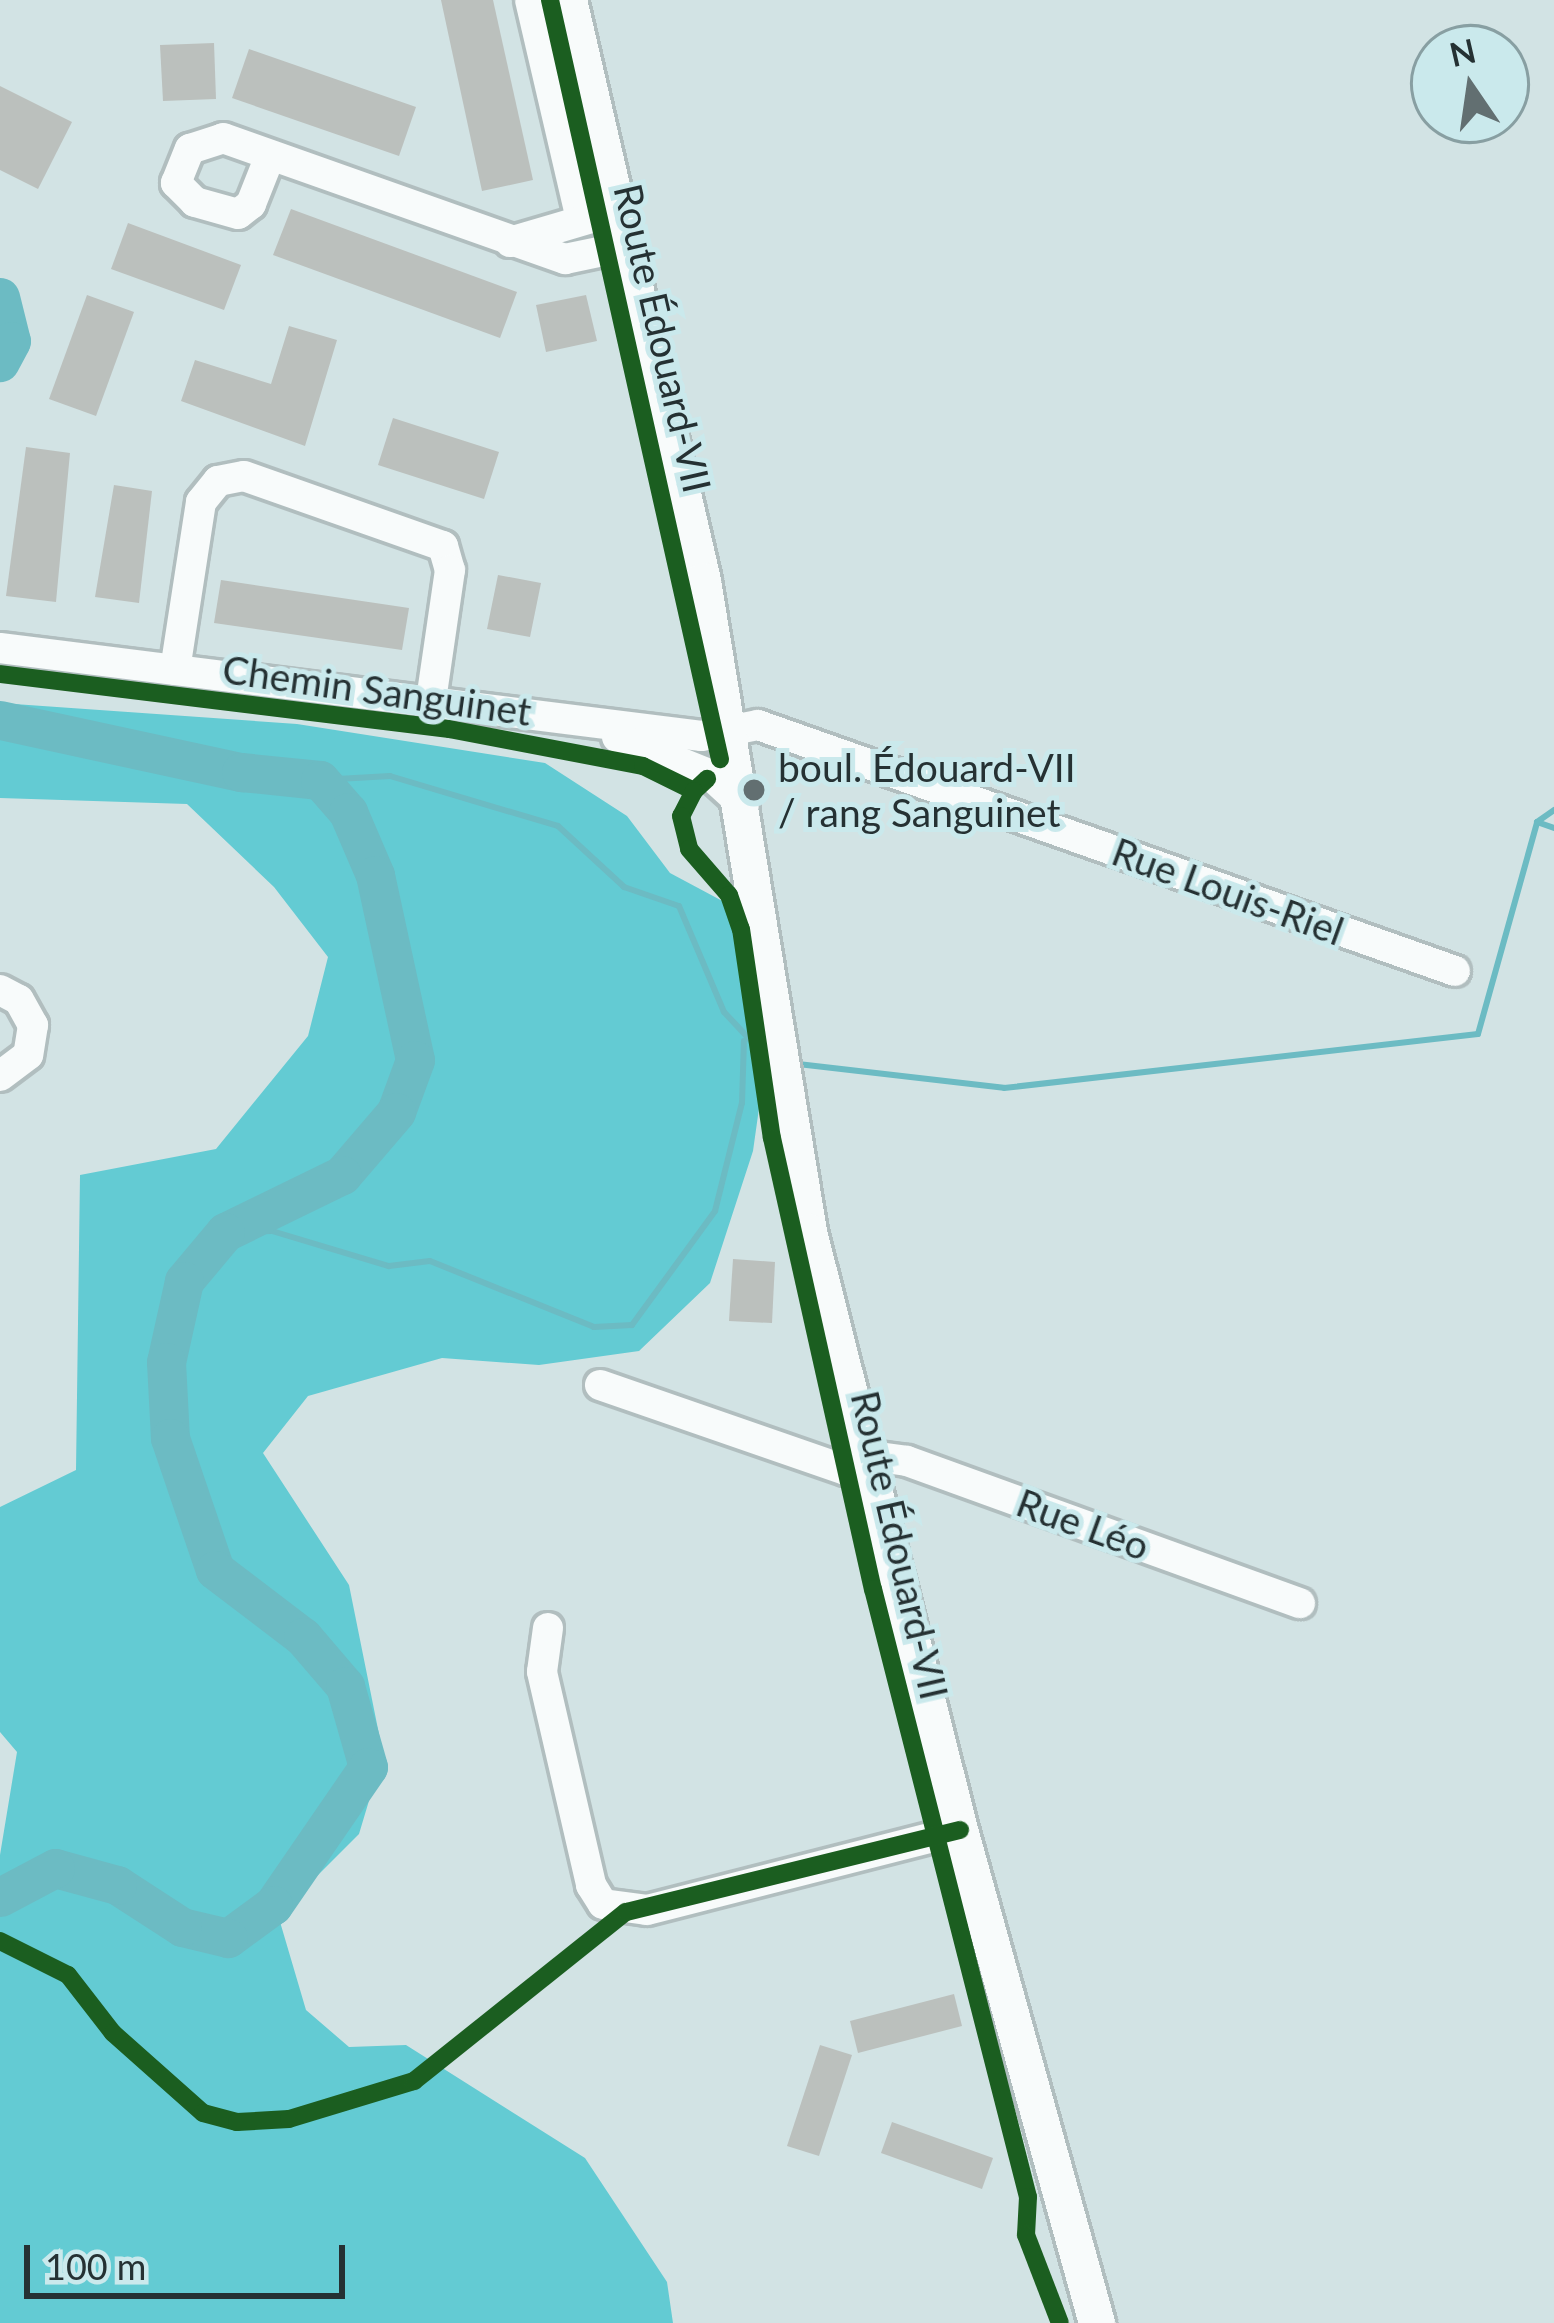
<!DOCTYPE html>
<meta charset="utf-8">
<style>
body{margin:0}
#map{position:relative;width:1554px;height:2323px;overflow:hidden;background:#d2e3e4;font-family:Lato,sans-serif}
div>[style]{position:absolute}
.forest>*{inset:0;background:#63cbd3}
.stream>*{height:6px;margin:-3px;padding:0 3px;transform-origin:3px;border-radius:3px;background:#6cbbc3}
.river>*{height:39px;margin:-19.5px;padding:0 19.5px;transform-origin:19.5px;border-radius:19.5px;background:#6cbbc3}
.building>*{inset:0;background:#bbc0bd}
.roads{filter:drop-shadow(3px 0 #b1bebf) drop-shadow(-3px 0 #b1bebf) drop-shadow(0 3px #b1bebf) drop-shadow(0 -3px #b1bebf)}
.minor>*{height:30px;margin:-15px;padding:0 15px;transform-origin:15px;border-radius:15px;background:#f8fbfb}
.major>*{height:36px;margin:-18px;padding:0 18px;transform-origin:18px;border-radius:18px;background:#f8fbfb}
.cycleway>*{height:18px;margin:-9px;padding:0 9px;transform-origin:9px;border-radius:9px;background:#1b5e20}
.dots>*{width:33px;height:33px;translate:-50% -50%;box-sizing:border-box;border:6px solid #cae9ec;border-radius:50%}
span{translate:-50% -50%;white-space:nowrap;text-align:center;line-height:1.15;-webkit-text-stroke:10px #cae9ec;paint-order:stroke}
.street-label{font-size:39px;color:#253133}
.poi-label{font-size:39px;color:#253133}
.left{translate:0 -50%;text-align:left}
.north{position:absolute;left:1410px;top:24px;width:120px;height:120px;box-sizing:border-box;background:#cae9ec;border:3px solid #889fa2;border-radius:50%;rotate:347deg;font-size:33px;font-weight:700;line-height:48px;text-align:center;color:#253133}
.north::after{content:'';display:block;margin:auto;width:42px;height:54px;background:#626f71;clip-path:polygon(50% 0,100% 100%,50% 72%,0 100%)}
.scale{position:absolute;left:24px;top:2245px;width:321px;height:54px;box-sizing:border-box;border:6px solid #253133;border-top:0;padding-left:15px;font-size:36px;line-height:42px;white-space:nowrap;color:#253133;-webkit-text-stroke:9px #cae9ec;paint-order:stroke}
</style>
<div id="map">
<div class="forest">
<i style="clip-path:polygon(0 703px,297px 724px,545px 763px,627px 816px,670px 873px,728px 904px,763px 1033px,763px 1080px,753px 1151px,710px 1283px,639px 1351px,539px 1365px,442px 1358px,308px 1396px,263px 1453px,349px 1585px,383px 1754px,359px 1834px,278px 1915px,306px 2010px,349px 2047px,406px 2045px,585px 2158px,667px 2282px,673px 2323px,0 2323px,0 1855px,17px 1752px,0 1732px,0 1507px,76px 1470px,80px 1175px,216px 1149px,308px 1036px,328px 957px,274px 887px,187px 804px,0 798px)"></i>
</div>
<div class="stream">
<i style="left:320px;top:780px;width:70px;rotate:-3.3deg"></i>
<i style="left:390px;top:776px;width:175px;rotate:16.6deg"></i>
<i style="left:558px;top:826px;width:90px;rotate:42.7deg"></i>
<i style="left:624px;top:887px;width:58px;rotate:19.1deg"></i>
<i style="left:679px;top:906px;width:115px;rotate:67deg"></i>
<i style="left:724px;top:1012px;width:44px;rotate:46.8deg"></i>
<i style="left:1537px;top:822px;width:18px;rotate:19deg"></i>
<i style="left:798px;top:1064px;width:207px;rotate:6.6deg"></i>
<i style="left:1004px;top:1088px;width:477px;rotate:-6.5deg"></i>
<i style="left:1478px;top:1034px;width:220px;rotate:-74.4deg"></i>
<i style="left:1537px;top:822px;width:21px;rotate:-35deg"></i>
<i style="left:225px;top:1232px;width:47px;rotate:-1.2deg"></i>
<i style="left:272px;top:1231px;width:122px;rotate:16.7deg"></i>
<i style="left:389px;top:1266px;width:41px;rotate:-7deg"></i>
<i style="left:430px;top:1261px;width:177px;rotate:21.9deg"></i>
<i style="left:594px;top:1327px;width:38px;rotate:-3deg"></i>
<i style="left:632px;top:1325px;width:141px;rotate:-53.9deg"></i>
<i style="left:715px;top:1211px;width:111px;rotate:-76deg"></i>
<i style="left:742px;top:1103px;width:62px;rotate:-88.2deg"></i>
</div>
<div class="river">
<i style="left:0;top:297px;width:45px;rotate:76deg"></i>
<i style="left:11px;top:341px;width:24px;rotate:118deg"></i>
<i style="left:0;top:720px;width:247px;rotate:12.2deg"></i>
<i style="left:241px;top:772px;width:79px;rotate:5.8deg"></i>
<i style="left:320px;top:780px;width:43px;rotate:48.8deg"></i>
<i style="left:348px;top:812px;width:69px;rotate:66.8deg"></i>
<i style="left:375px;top:875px;width:189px;rotate:77.8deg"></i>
<i style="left:415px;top:1060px;width:55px;rotate:110.1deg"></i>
<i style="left:396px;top:1112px;width:83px;rotate:130.6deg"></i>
<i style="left:342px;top:1175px;width:130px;rotate:154deg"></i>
<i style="left:225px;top:1232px;width:64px;rotate:129.9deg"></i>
<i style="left:184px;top:1281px;width:83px;rotate:102.5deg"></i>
<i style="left:166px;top:1362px;width:76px;rotate:87deg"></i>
<i style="left:170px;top:1438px;width:139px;rotate:71.2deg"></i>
<i style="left:215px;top:1570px;width:111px;rotate:37.3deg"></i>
<i style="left:303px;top:1637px;width:65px;rotate:49.4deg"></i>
<i style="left:345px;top:1686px;width:84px;rotate:74.1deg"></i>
<i style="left:368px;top:1767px;width:168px;rotate:124.5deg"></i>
<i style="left:273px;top:1905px;width:56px;rotate:143.7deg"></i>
<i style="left:228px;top:1938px;width:47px;rotate:-166.6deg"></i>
<i style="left:182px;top:1927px;width:77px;rotate:-147.1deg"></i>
<i style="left:117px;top:1885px;width:64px;rotate:-164.7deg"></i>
<i style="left:55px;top:1868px;width:62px;rotate:152.2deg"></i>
</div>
<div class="building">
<i style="clip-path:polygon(441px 0,493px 0,533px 180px,482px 191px)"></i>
<i style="clip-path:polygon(214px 43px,216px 99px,163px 101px,160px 45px)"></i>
<i style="clip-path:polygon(249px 49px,416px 107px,399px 156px,232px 98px)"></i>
<i style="clip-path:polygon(0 86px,72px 122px,38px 189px,0 170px)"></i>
<i style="clip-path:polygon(291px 209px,517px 292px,500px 338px,273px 255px)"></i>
<i style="clip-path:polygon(128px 223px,241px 265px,224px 310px,111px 269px)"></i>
<i style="clip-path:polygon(87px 295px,134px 312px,96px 416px,49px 399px)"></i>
<i style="clip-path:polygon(586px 295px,597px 341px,546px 352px,536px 305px)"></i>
<i style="clip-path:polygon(289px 326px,337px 340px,305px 446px,181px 401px,195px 360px,271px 384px)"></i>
<i style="clip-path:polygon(393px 418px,499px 452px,484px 499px,378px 465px)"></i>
<i style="clip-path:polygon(26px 447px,70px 453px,56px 602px,6px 596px)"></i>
<i style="clip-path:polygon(114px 485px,152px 491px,139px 603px,95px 597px)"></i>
<i style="clip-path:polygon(498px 575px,541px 583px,530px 637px,487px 629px)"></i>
<i style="clip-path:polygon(221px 580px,409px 608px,402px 650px,214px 623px)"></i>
<i style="clip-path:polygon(733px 1259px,775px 1262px,772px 1323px,729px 1321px)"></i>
<i style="clip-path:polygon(954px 1994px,962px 2026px,858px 2053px,850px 2021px)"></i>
<i style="clip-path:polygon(820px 2045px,852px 2055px,819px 2156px,787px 2146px)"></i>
<i style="clip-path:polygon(892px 2122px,993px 2158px,982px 2189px,881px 2153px)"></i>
</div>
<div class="roads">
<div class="minor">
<i style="left:530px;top:0;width:226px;rotate:76.9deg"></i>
<i style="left:270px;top:156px;width:52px;rotate:111.6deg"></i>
<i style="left:251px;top:204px;width:16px;rotate:142deg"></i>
<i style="left:238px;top:214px;width:45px;rotate:-164.4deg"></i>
<i style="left:195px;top:202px;width:27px;rotate:-135deg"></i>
<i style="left:176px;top:183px;width:37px;rotate:-68deg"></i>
<i style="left:190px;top:149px;width:35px;rotate:-18deg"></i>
<i style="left:223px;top:138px;width:363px;rotate:19.5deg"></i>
<i style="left:565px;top:259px;width:63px;rotate:-11.8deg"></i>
<i style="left:510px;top:242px;width:95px;rotate:-16.5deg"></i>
<i style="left:0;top:648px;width:707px;rotate:7.15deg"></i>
<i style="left:702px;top:736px;width:57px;rotate:-11.1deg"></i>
<i style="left:758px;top:725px;width:739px;rotate:19.44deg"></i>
<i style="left:175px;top:670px;width:170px;rotate:-81.2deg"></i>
<i style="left:201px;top:502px;width:27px;rotate:-51deg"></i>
<i style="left:218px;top:481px;width:26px;rotate:-11deg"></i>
<i style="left:244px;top:476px;width:211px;rotate:19.4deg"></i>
<i style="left:443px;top:546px;width:25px;rotate:74deg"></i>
<i style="left:450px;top:570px;width:132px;rotate:98.3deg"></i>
<i style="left:617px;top:737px;width:99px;rotate:21.9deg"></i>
<i style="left:709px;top:774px;width:47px;rotate:42.4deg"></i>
<i style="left:0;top:990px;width:21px;rotate:28deg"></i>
<i style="left:19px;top:1000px;width:29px;rotate:61deg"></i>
<i style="left:33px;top:1025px;width:30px;rotate:99deg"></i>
<i style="left:28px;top:1055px;width:35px;rotate:143deg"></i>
<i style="left:600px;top:1385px;width:260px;rotate:19.1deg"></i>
<i style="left:846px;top:1470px;width:22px;rotate:-3deg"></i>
<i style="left:864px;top:1455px;width:43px;rotate:7.9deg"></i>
<i style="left:907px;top:1461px;width:418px;rotate:19.9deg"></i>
<i style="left:548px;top:1628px;width:44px;rotate:97.8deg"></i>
<i style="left:542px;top:1672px;width:219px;rotate:77deg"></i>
<i style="left:591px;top:1885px;width:22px;rotate:58deg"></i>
<i style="left:603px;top:1904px;width:44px;rotate:7.8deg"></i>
<i style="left:647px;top:1910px;width:323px;rotate:-14.3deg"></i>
</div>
<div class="major">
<i style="left:569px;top:0;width:596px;rotate:77.01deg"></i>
<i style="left:703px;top:581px;width:660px;rotate:80.75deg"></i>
<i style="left:809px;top:1232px;width:617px;rotate:75.83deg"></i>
<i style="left:960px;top:1830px;width:512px;rotate:74.47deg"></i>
</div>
</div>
<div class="cycleway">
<i style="left:550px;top:0;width:778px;rotate:77.38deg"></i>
<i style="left:0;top:674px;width:452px;rotate:7deg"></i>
<i style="left:449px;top:729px;width:197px;rotate:10.8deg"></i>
<i style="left:643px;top:766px;width:57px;rotate:26.1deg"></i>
<i style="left:694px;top:791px;width:18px;rotate:-43deg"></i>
<i style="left:694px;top:791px;width:28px;rotate:117deg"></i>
<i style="left:681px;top:816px;width:34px;rotate:76deg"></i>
<i style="left:689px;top:849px;width:61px;rotate:49deg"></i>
<i style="left:729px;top:895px;width:36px;rotate:71deg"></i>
<i style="left:741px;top:929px;width:211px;rotate:81.6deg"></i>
<i style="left:772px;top:1138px;width:462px;rotate:77.4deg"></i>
<i style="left:873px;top:1589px;width:627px;rotate:75.7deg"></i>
<i style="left:1028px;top:2197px;width:38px;rotate:93deg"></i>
<i style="left:1026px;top:2235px;width:94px;rotate:68.9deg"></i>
<i style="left:0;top:1941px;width:76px;rotate:26.6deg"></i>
<i style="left:68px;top:1975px;width:73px;rotate:52.2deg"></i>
<i style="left:113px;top:2033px;width:120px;rotate:41.6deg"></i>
<i style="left:203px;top:2113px;width:35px;rotate:15deg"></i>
<i style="left:237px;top:2122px;width:52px;rotate:-3.3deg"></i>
<i style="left:289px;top:2119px;width:131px;rotate:-16.9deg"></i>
<i style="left:414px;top:2081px;width:271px;rotate:-38.6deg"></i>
<i style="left:626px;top:1912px;width:344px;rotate:-13.8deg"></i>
</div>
<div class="dots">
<i style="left:754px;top:790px;background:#626f71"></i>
</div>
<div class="street-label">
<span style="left:663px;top:338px;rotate:77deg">Route Édouard-VII</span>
<span style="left:377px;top:690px;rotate:8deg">Chemin Sanguinet</span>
<span style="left:1228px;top:891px;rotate:20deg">Rue Louis-Riel</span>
<span style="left:1083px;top:1524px;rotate:20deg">Rue Léo</span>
<span style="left:900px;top:1545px;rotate:77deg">Route Édouard-VII</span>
</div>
<div class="poi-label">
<span class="left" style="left:778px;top:790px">boul. Édouard-VII<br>/ rang Sanguinet</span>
</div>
<div class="north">N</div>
<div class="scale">100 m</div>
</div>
